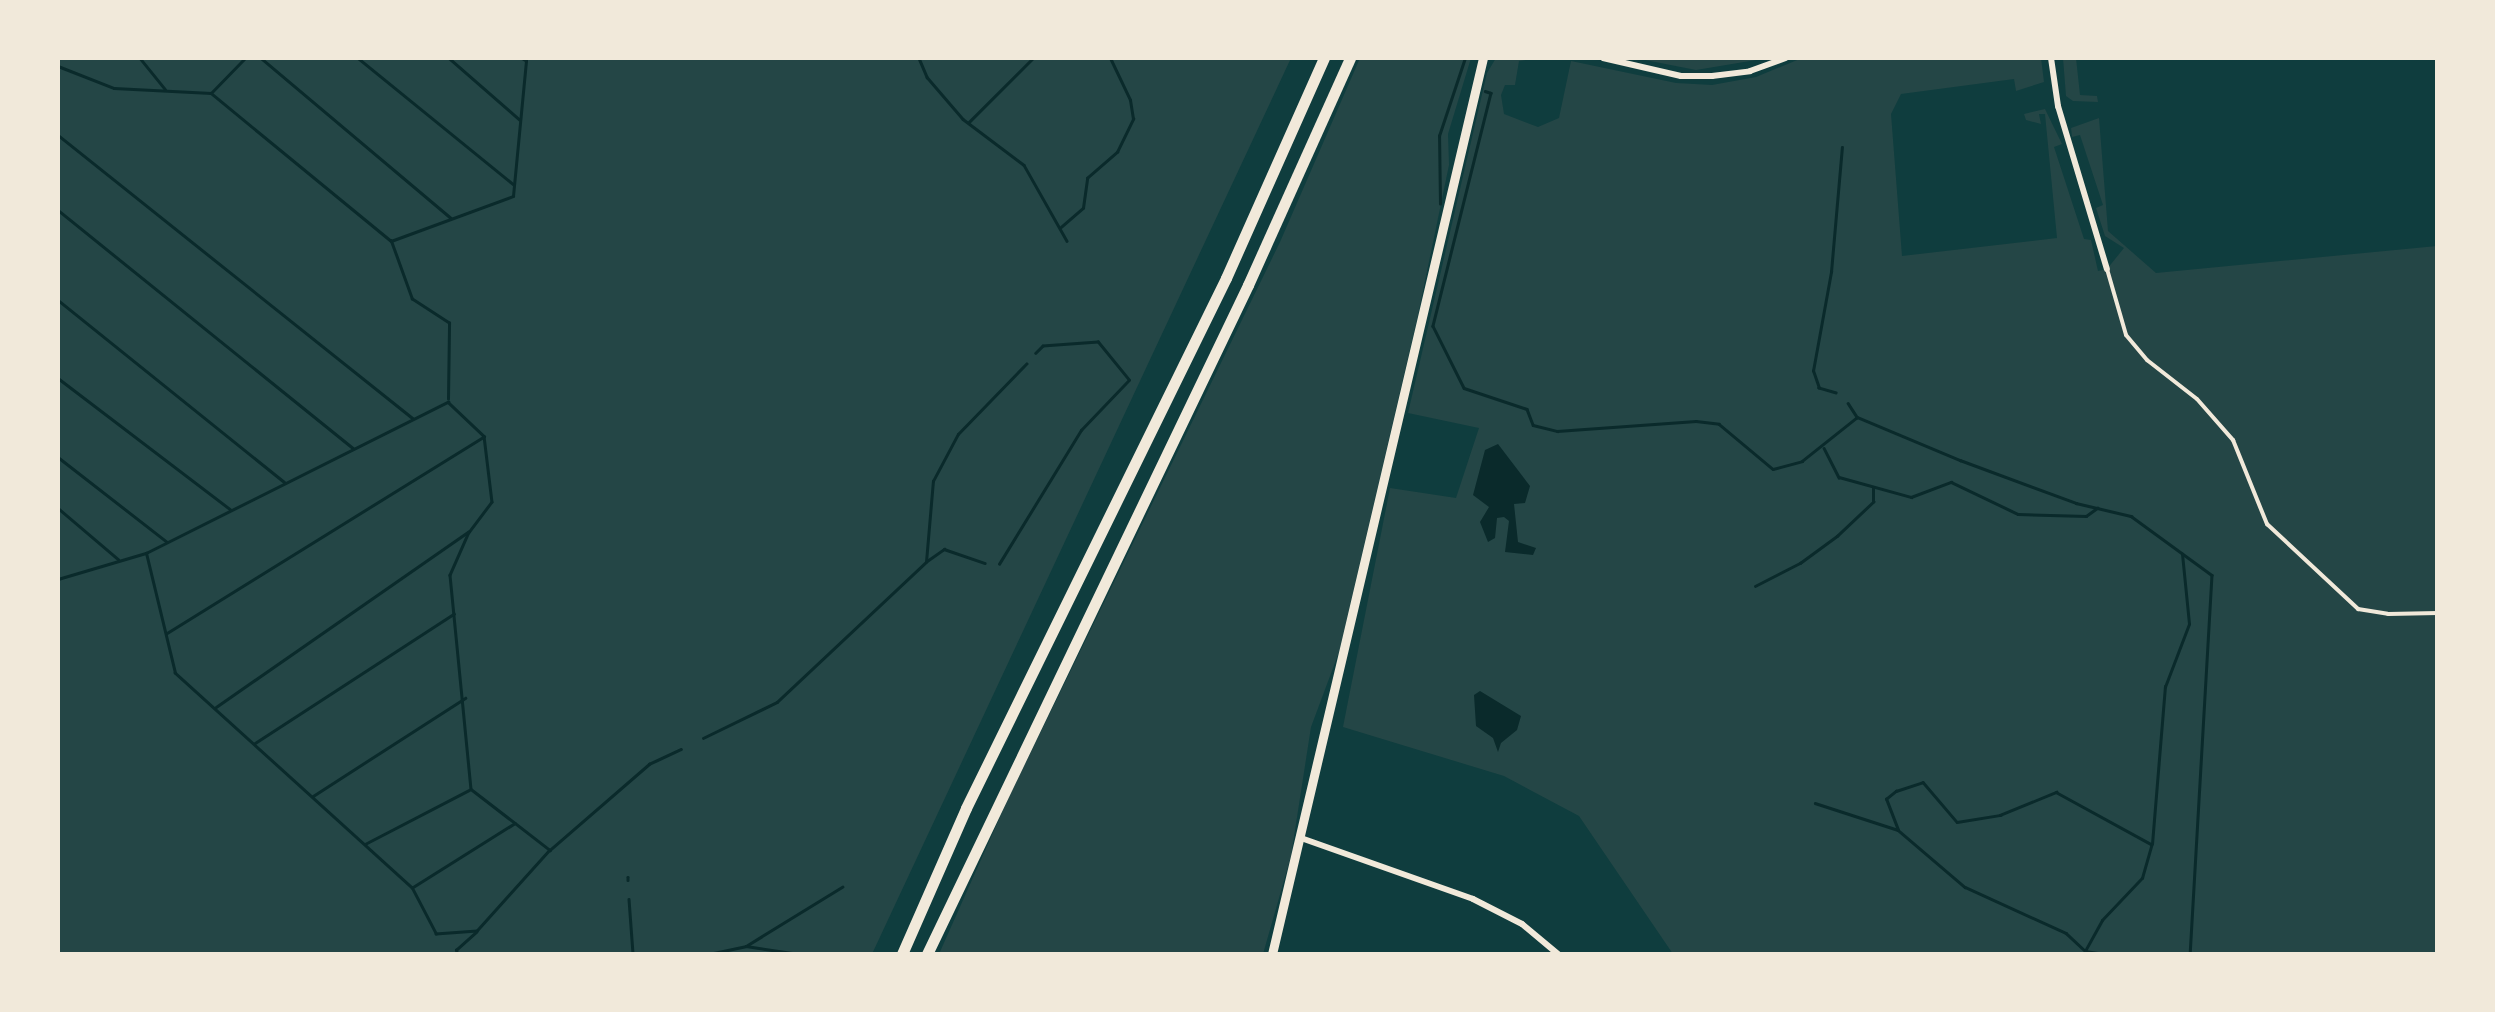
<!DOCTYPE html>
<style>
body{margin:0}
#map{position:relative;width:2495px;height:1012px;overflow:hidden;background:#0f3d3e;font-family:Raleway,sans-serif}
div>[style]{position:absolute}
.green>*{inset:0;background:#244646}
.water>*{inset:0;background:#0a2a2b}
.stream>*{height:2.5px;margin:-1.25px;padding:0 1.25px;transform-origin:1.25px;border-radius:1.25px;background:#0a2a2b}
.service>*{height:4px;margin:-2px;padding:0 2px;transform-origin:2px;border-radius:2px;background:#f1e9da}
.minor>*{height:6px;margin:-3px;padding:0 3px;transform-origin:3px;border-radius:3px;background:#f1e9da}
.secondary>*{height:9px;margin:-4.5px;padding:0 4.5px;transform-origin:4.5px;border-radius:4.5px;background:#f1e9da}
.motorway>*{height:11px;margin:-5.5px;padding:0 5.5px;transform-origin:5.5px;border-radius:5.5px;background:#f1e9da}
span{translate:-50% -50%;white-space:nowrap;text-align:center;line-height:1.15;-webkit-text-stroke:8px #f1e9da;paint-order:stroke}
.frame{position:absolute;inset:0;border:60px solid #f1e9da;pointer-events:none}
</style>
<div id="map">
<div class="green">
<i style="clip-path:polygon(58px 58px,1291px 58px,872px 954px,58px 954px)"></i>
<i style="clip-path:polygon(1360px 58px,1471px 58px,1448px 134px,1449px 165px,1418px 315px,1339px 652px,1311px 727px,1291px 856px,1263px 954px,939px 954px,1008px 799px,1280px 242px)"></i>
<i style="clip-path:polygon(1496px 58px,1541px 58px,1519px 61px,1515px 85px,1505px 85px,1501px 95px,1504px 114px,1538px 127px,1559px 118px,1571px 61px,1676px 83px,1712px 85px,1756px 77px,1802px 58px,2041px 58px,2044px 82px,2016px 91px,2014px 79px,1901px 94px,1891px 114px,1902px 256px,2057px 238px,2045px 114px,2039px 114px,2041px 124px,2026px 120px,2024px 114px,2045px 109px,2062px 144px,2054px 147px,2084px 239px,2091px 240px,2098px 271px,2107px 269px,2124px 248px,2105px 236px,2096px 208px,2103px 205px,2080px 135px,2072px 137px,2071px 128px,2099px 118px,2108px 231px,2156px 273px,2437px 246px,2437px 954px,1673px 954px,1579px 816px,1504px 776px,1343px 727px,1390px 488px,1456px 498px,1479px 428px,1408px 413px,1487px 73px)"></i>
<i style="clip-path:polygon(1635px 58px,1768px 58px,1696px 70px)"></i>
<i style="clip-path:polygon(2063px 58px,2076px 58px,2080px 95px,2097px 96px,2098px 102px,2073px 101px,2066px 96px)"></i>
</div>
<div class="water">
<i style="clip-path:polygon(1498px 444px,1530px 486px,1525px 503px,1514px 504px,1518px 542px,1536px 548px,1533px 555px,1505px 552px,1509px 521px,1504px 517px,1497px 518px,1495px 538px,1488px 542px,1480px 522px,1489px 507px,1473px 495px,1485px 450px)"></i>
<i style="clip-path:polygon(1480px 691px,1521px 716px,1517px 730px,1501px 743px,1498px 752px,1493px 738px,1476px 726px,1474px 695px)"></i>
</div>
<div class="stream">
<i style="left:140px;top:58px;width:40px;rotate:51deg"></i>
<i style="left:261px;top:58px;width:248px;rotate:40.1deg"></i>
<i style="left:358px;top:58px;width:200px;rotate:39.1deg"></i>
<i style="left:449px;top:58px;width:93px;rotate:41.1deg"></i>
<i style="left:919px;top:58px;width:21px;rotate:67deg"></i>
<i style="left:927px;top:77px;width:55px;rotate:49.4deg"></i>
<i style="left:963px;top:119px;width:76px;rotate:37deg"></i>
<i style="left:1024px;top:165px;width:87px;rotate:60.5deg"></i>
<i style="left:58px;top:66px;width:60px;rotate:21.4deg"></i>
<i style="left:114px;top:88px;width:97px;rotate:3deg"></i>
<i style="left:211px;top:93px;width:49px;rotate:-45.8deg"></i>
<i style="left:1485px;top:91px;width:6px;rotate:18deg"></i>
<i style="left:1491px;top:93px;width:240px;rotate:104deg"></i>
<i style="left:1433px;top:326px;width:69px;rotate:63.4deg"></i>
<i style="left:1464px;top:388px;width:66px;rotate:18.4deg"></i>
<i style="left:1527px;top:409px;width:17px;rotate:69deg"></i>
<i style="left:1533px;top:425px;width:25px;rotate:14deg"></i>
<i style="left:1557px;top:431px;width:139px;rotate:-4.1deg"></i>
<i style="left:1696px;top:421px;width:23px;rotate:7deg"></i>
<i style="left:1719px;top:424px;width:70px;rotate:39.8deg"></i>
<i style="left:1773px;top:469px;width:30px;rotate:-15deg"></i>
<i style="left:1802px;top:461px;width:69px;rotate:-38.5deg"></i>
<i style="left:211px;top:93px;width:232px;rotate:39.4deg"></i>
<i style="left:969px;top:122px;width:91px;rotate:-45deg"></i>
<i style="left:58px;top:135px;width:454px;rotate:38.6deg"></i>
<i style="left:1440px;top:204px;width:68px;rotate:-90.8deg"></i>
<i style="left:1439px;top:136px;width:82px;rotate:-71.6deg"></i>
<i style="left:58px;top:210px;width:379px;rotate:38.9deg"></i>
<i style="left:1061px;top:227px;width:29px;rotate:-41deg"></i>
<i style="left:1083px;top:208px;width:30px;rotate:-82deg"></i>
<i style="left:1087px;top:178px;width:40px;rotate:-41deg"></i>
<i style="left:1117px;top:152px;width:37px;rotate:-64deg"></i>
<i style="left:1133px;top:119px;width:19px;rotate:-99deg"></i>
<i style="left:1130px;top:100px;width:47px;rotate:-115.5deg"></i>
<i style="left:58px;top:300px;width:290px;rotate:38.8deg"></i>
<i style="left:58px;top:378px;width:216px;rotate:37.3deg"></i>
<i style="left:1836px;top:393px;width:18px;rotate:-164deg"></i>
<i style="left:1819px;top:388px;width:18px;rotate:-109deg"></i>
<i style="left:1813px;top:371px;width:101px;rotate:-79.7deg"></i>
<i style="left:1831px;top:272px;width:125px;rotate:-85deg"></i>
<i style="left:448px;top:399px;width:76px;rotate:-89.2deg"></i>
<i style="left:449px;top:323px;width:44px;rotate:-147deg"></i>
<i style="left:412px;top:299px;width:62px;rotate:-109.9deg"></i>
<i style="left:391px;top:241px;width:130px;rotate:-20.2deg"></i>
<i style="left:513px;top:196px;width:136px;rotate:-84.5deg"></i>
<i style="left:526px;top:61px;width:6px;rotate:-149deg"></i>
<i style="left:1848px;top:403px;width:17px;rotate:57deg"></i>
<i style="left:1857px;top:417px;width:112px;rotate:22.7deg"></i>
<i style="left:1960px;top:460px;width:124px;rotate:20.3deg"></i>
<i style="left:2076px;top:503px;width:57px;rotate:13.3deg"></i>
<i style="left:2131px;top:516px;width:100px;rotate:36.1deg"></i>
<i style="left:2212px;top:575px;width:380px;rotate:93.3deg"></i>
<i style="left:1824px;top:448px;width:33px;rotate:63deg"></i>
<i style="left:1839px;top:477px;width:75px;rotate:15.5deg"></i>
<i style="left:1911px;top:497px;width:43px;rotate:-20.6deg"></i>
<i style="left:1951px;top:482px;width:74px;rotate:25.5deg"></i>
<i style="left:2018px;top:514px;width:68px;rotate:1.7deg"></i>
<i style="left:2086px;top:516px;width:14px;rotate:-36deg"></i>
<i style="left:58px;top:457px;width:137px;rotate:37.9deg"></i>
<i style="left:58px;top:508px;width:79px;rotate:40.4deg"></i>
<i style="left:927px;top:561px;width:21px;rotate:-35deg"></i>
<i style="left:944px;top:549px;width:43px;rotate:18.9deg"></i>
<i style="left:999px;top:564px;width:157px;rotate:-58.5deg"></i>
<i style="left:1081px;top:430px;width:69px;rotate:-46.2deg"></i>
<i style="left:1129px;top:380px;width:49px;rotate:-129.2deg"></i>
<i style="left:1098px;top:342px;width:55px;rotate:175.8deg"></i>
<i style="left:1043px;top:346px;width:10px;rotate:135deg"></i>
<i style="left:58px;top:579px;width:92px;rotate:-16.5deg"></i>
<i style="left:146px;top:553px;width:338px;rotate:-26.6deg"></i>
<i style="left:448px;top:402px;width:50px;rotate:43.4deg"></i>
<i style="left:484px;top:436px;width:66px;rotate:83.1deg"></i>
<i style="left:492px;top:502px;width:38px;rotate:127deg"></i>
<i style="left:469px;top:532px;width:47px;rotate:113.8deg"></i>
<i style="left:450px;top:575px;width:215px;rotate:84.4deg"></i>
<i style="left:471px;top:789px;width:100px;rotate:37.7deg"></i>
<i style="left:550px;top:850px;width:109px;rotate:132deg"></i>
<i style="left:477px;top:931px;width:41px;rotate:175.8deg"></i>
<i style="left:436px;top:934px;width:52px;rotate:-117.6deg"></i>
<i style="left:412px;top:888px;width:320px;rotate:-137.8deg"></i>
<i style="left:175px;top:673px;width:123px;rotate:-103.6deg"></i>
<i style="left:1755px;top:586px;width:51px;rotate:-27.1deg"></i>
<i style="left:1800px;top:563px;width:46px;rotate:-36.1deg"></i>
<i style="left:1837px;top:536px;width:50px;rotate:-43.4deg"></i>
<i style="left:1873px;top:502px;width:14px;rotate:-90deg"></i>
<i style="left:167px;top:633px;width:372px;rotate:-31.8deg"></i>
<i style="left:216px;top:707px;width:307px;rotate:-34.8deg"></i>
<i style="left:703px;top:738px;width:82px;rotate:-25.9deg"></i>
<i style="left:777px;top:702px;width:204px;rotate:-43.2deg"></i>
<i style="left:926px;top:562px;width:81px;rotate:-85.1deg"></i>
<i style="left:933px;top:481px;width:53px;rotate:-62deg"></i>
<i style="left:958px;top:434px;width:98px;rotate:-45.8deg"></i>
<i style="left:255px;top:743px;width:237px;rotate:-33deg"></i>
<i style="left:313px;top:796px;width:181px;rotate:-32.8deg"></i>
<i style="left:1815px;top:803px;width:87px;rotate:18deg"></i>
<i style="left:1898px;top:830px;width:88px;rotate:40.4deg"></i>
<i style="left:1965px;top:887px;width:111px;rotate:24.5deg"></i>
<i style="left:2066px;top:933px;width:26px;rotate:43deg"></i>
<i style="left:2085px;top:951px;width:19px;rotate:9deg"></i>
<i style="left:1898px;top:830px;width:33px;rotate:-111deg"></i>
<i style="left:1886px;top:799px;width:13px;rotate:-39deg"></i>
<i style="left:1896px;top:791px;width:28px;rotate:-18deg"></i>
<i style="left:1923px;top:782px;width:52px;rotate:49.6deg"></i>
<i style="left:1957px;top:822px;width:44px;rotate:-9.2deg"></i>
<i style="left:2000px;top:815px;width:61px;rotate:-22.3deg"></i>
<i style="left:2056px;top:792px;width:108px;rotate:28.7deg"></i>
<i style="left:365px;top:844px;width:117px;rotate:-27.4deg"></i>
<i style="left:551px;top:849px;width:130px;rotate:-40.9deg"></i>
<i style="left:649px;top:764px;width:35px;rotate:-25deg"></i>
<i style="left:628px;top:877px;width:3px;rotate:90deg"></i>
<i style="left:413px;top:887px;width:120px;rotate:-32.1deg"></i>
<i style="left:629px;top:899px;width:55px;rotate:85.8deg"></i>
<i style="left:746px;top:946px;width:113px;rotate:-31.6deg"></i>
<i style="left:2085px;top:951px;width:35px;rotate:-61deg"></i>
<i style="left:2102px;top:920px;width:58px;rotate:-46.4deg"></i>
<i style="left:2142px;top:878px;width:35px;rotate:-74deg"></i>
<i style="left:2152px;top:844px;width:158px;rotate:-85.3deg"></i>
<i style="left:2165px;top:687px;width:67px;rotate:-69.1deg"></i>
<i style="left:2189px;top:624px;width:70px;rotate:-95.7deg"></i>
<i style="left:457px;top:954px;width:4px;rotate:-104deg"></i>
<i style="left:456px;top:950px;width:27px;rotate:-42deg"></i>
<i style="left:709px;top:954px;width:38px;rotate:-12deg"></i>
<i style="left:746px;top:946px;width:53px;rotate:8.7deg"></i>
</div>
<div class="service">
<i style="left:2107px;top:269px;width:69px;rotate:73.9deg"></i>
<i style="left:2126px;top:335px;width:33px;rotate:50deg"></i>
<i style="left:2147px;top:360px;width:63px;rotate:38deg"></i>
<i style="left:2197px;top:399px;width:55px;rotate:48.7deg"></i>
<i style="left:2233px;top:440px;width:91px;rotate:68deg"></i>
<i style="left:2267px;top:524px;width:125px;rotate:43deg"></i>
<i style="left:2358px;top:609px;width:30px;rotate:9deg"></i>
<i style="left:2388px;top:614px;width:50px;rotate:-1.1deg"></i>
</div>
<div class="minor">
<i style="left:1603px;top:58px;width:80px;rotate:13deg"></i>
<i style="left:1681px;top:76px;width:31px"></i>
<i style="left:1712px;top:76px;width:38px;rotate:-7deg"></i>
<i style="left:1750px;top:71px;width:38px;rotate:-20deg"></i>
<i style="left:2051px;top:58px;width:49px;rotate:81.7deg"></i>
<i style="left:2058px;top:106px;width:170px;rotate:73.3deg"></i>
<i style="left:1301px;top:838px;width:182px;rotate:19.5deg"></i>
<i style="left:1473px;top:899px;width:55px;rotate:27deg"></i>
<i style="left:1522px;top:924px;width:47px;rotate:39.8deg"></i>
</div>
<div class="secondary">
<i style="left:1272px;top:954px;width:921px;rotate:-76.75deg"></i>
</div>
<div class="motorway">
<i style="left:902px;top:954px;width:159px;rotate:-66.3deg"></i>
<i style="left:966px;top:808px;width:590px;rotate:-63.87deg"></i>
<i style="left:1226px;top:278px;width:241px;rotate:-66deg"></i>
<i style="left:927px;top:954px;width:742px;rotate:-64.37deg"></i>
<i style="left:1248px;top:285px;width:249px;rotate:-65.8deg"></i>
</div>
<div class="frame"></div>
</div>
